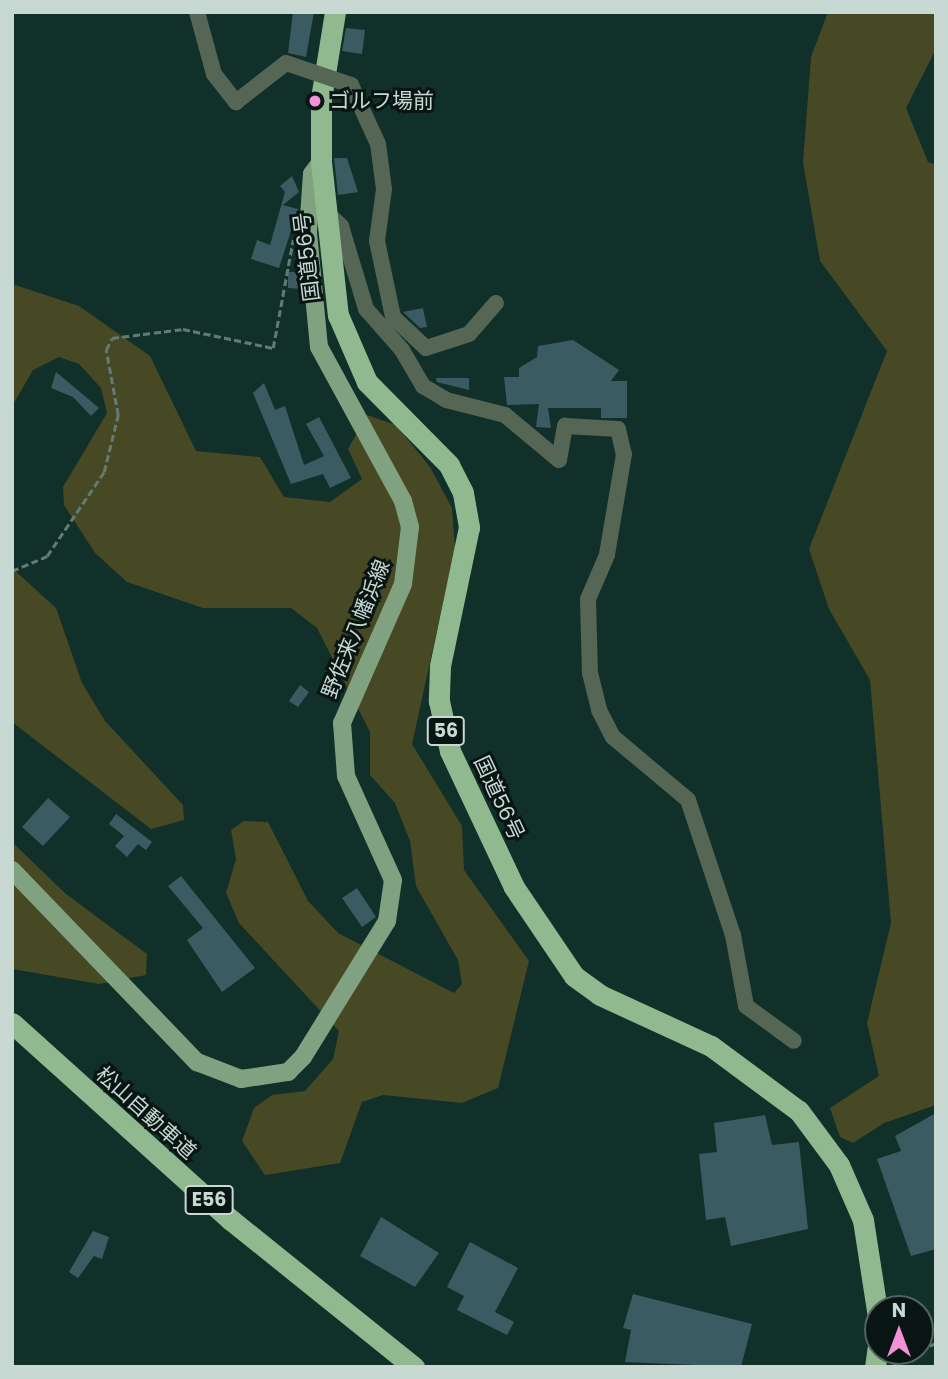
<!DOCTYPE html>
<meta charset="utf-8">
<style>
body{margin:0}
#map{position:relative;width:948px;height:1379px;overflow:hidden;background:#103029;font-family:Poppins,"Noto Sans JP",sans-serif}
div>[style]{position:absolute}
.green>*{inset:0;background:#474924}
.building>*{inset:0;background:#3a5b61}
.path>*{height:2.5px;margin-top:-1.25px;transform-origin:0;background:repeating-linear-gradient(90deg,#627b75 0 7px,transparent 0 10.5px)}
.minor>*{height:16px;margin:-8px;padding:0 8px;transform-origin:8px;border-radius:8px;background:#566655}
.major>*{height:18px;margin:-9px;padding:0 9px;transform-origin:9px;border-radius:9px;background:#80a280}
.highway>*{height:21px;margin:-10.5px;padding:0 10.5px;transform-origin:10.5px;border-radius:10.5px;background:#91b990}
.minor-bridge>*{height:16px;margin:-8px;padding:0 8px;transform-origin:8px;border-radius:8px;background:#566655}
.dots>*{width:19px;height:19px;translate:-50% -50%;box-sizing:border-box;border:4px solid #081512;border-radius:50%}
span{translate:-50% -50%;white-space:nowrap;text-align:center;line-height:1.15;-webkit-text-stroke:6px #081512;paint-order:stroke}
.shield-label span{padding:2px 5px;background:#081512;border:2px solid;border-radius:5px;-webkit-text-stroke-width:0}
.shield-label{font-size:19px;color:#c8d9d4;font-weight:700}
.poi-label{font-size:21px;color:#c8d9d4}
.left{translate:0 -50%;text-align:left}
.street-label{font-size:21px;color:#c8d9d4}
.frame{position:absolute;inset:0;border:14px solid #c8d9d4;pointer-events:none}
.north{position:absolute;left:864px;top:1295px;width:70px;height:70px;box-sizing:border-box;background:#081512;border:2px solid #556360;border-radius:50%;rotate:0deg;font-size:19px;font-weight:700;line-height:28px;text-align:center;color:#c8d9d4}
.north::after{content:'';display:block;margin:auto;width:24px;height:32px;background:#f391d6;clip-path:polygon(50% 0,100% 100%,50% 72%,0 100%)}
</style>
<div id="map">
<div class="green">
<i style="clip-path:polygon(828px 12px,936px 12px,936px 49px,906px 108px,928px 162px,936px 165px,936px 1105px,884px 1123px,853px 1143px,840px 1137px,830px 1108px,879px 1076px,867px 1023px,891px 923px,870px 680px,829px 609px,809px 549px,887px 351px,820px 261px,803px 162px,811px 57px)"></i>
<i style="clip-path:polygon(12px 284px,79px 306px,150px 356px,196px 451px,260px 457px,284px 497px,330px 502px,362px 479px,348px 449px,367px 415px,396px 425px,430px 467px,452px 508px,455px 548px,412px 744px,462px 826px,464px 870px,529px 961px,498px 1088px,462px 1103px,383px 1095px,362px 1102px,340px 1163px,265px 1175px,242px 1141px,254px 1108px,272px 1095px,305px 1091px,333px 1059px,339px 1031px,239px 923px,226px 893px,236px 859px,231px 830px,244px 821px,268px 822px,308px 901px,338px 933px,454px 993px,462px 984px,458px 960px,416px 886px,410px 841px,395px 803px,370px 775px,370px 732px,317px 628px,291px 608px,203px 608px,127px 582px,95px 553px,64px 505px,63px 487px,107px 413px,101px 388px,79px 364px,59px 357px,33px 370px,14px 403px,12px 437px)"></i>
<i style="clip-path:polygon(12px 568px,56px 608px,82px 683px,105px 721px,183px 805px,184px 820px,151px 829px,12px 722px)"></i>
<i style="clip-path:polygon(12px 842px,66px 894px,147px 954px,146px 975px,99px 984px,12px 969px)"></i>
</div>
<div class="building">
<i style="clip-path:polygon(293px 12px,314px 12px,306px 57px,288px 53px)"></i>
<i style="clip-path:polygon(346px 28px,365px 30px,362px 54px,342px 51px)"></i>
<i style="clip-path:polygon(334px 158px,347px 158px,358px 192px,338px 195px)"></i>
<i style="clip-path:polygon(292px 176px,299px 192px,283px 205px,298px 209px,279px 268px,251px 259px,257px 240px,270px 245px,285px 192px,280px 186px)"></i>
<i style="clip-path:polygon(288px 272px,300px 272px,302px 289px,288px 288px)"></i>
<i style="clip-path:polygon(423px 308px,427px 327px,420px 328px,403px 312px)"></i>
<i style="clip-path:polygon(573px 340px,619px 370px,611px 381px,627px 381px,627px 418px,601px 418px,601px 408px,548px 408px,551px 428px,536px 427px,539px 404px,507px 405px,504px 377px,519px 377px,519px 368px,537px 357px,538px 346px)"></i>
<i style="clip-path:polygon(56px 372px,99px 408px,91px 416px,73px 397px,51px 388px)"></i>
<i style="clip-path:polygon(436px 378px,469px 378px,469px 390px,437px 382px)"></i>
<i style="clip-path:polygon(264px 383px,275px 410px,285px 406px,304px 465px,324px 456px,306px 424px,319px 417px,351px 478px,330px 488px,323px 474px,291px 484px,253px 393px)"></i>
<i style="clip-path:polygon(300px 685px,309px 692px,298px 707px,289px 701px)"></i>
<i style="clip-path:polygon(48px 798px,70px 817px,43px 846px,22px 827px)"></i>
<i style="clip-path:polygon(116px 814px,152px 842px,146px 850px,138px 844px,127px 857px,115px 846px,124px 836px,109px 824px)"></i>
<i style="clip-path:polygon(181px 876px,255px 968px,222px 992px,187px 940px,203px 928px,168px 886px)"></i>
<i style="clip-path:polygon(357px 888px,376px 917px,362px 927px,342px 898px)"></i>
<i style="clip-path:polygon(936px 1113px,936px 1249px,911px 1256px,877px 1159px,901px 1151px,895px 1136px)"></i>
<i style="clip-path:polygon(765px 1115px,772px 1145px,799px 1142px,808px 1229px,731px 1246px,725px 1217px,706px 1220px,699px 1154px,717px 1152px,714px 1123px)"></i>
<i style="clip-path:polygon(381px 1217px,439px 1253px,415px 1287px,360px 1256px)"></i>
<i style="clip-path:polygon(93px 1231px,109px 1237px,102px 1259px,94px 1256px,78px 1278px,69px 1272px)"></i>
<i style="clip-path:polygon(470px 1242px,518px 1268px,495px 1312px,514px 1322px,507px 1335px,457px 1310px,464px 1296px,447px 1287px)"></i>
<i style="clip-path:polygon(633px 1294px,752px 1324px,741px 1367px,625px 1362px,631px 1330px,623px 1328px)"></i>
</div>
<div class="path">
<i style="left:12px;top:571px;width:38px;rotate:-23deg"></i>
<i style="left:47px;top:556px;width:102px;rotate:-55.8deg"></i>
<i style="left:104px;top:472px;width:59px;rotate:-76.2deg"></i>
<i style="left:118px;top:415px;width:66px;rotate:-100.5deg"></i>
<i style="left:106px;top:350px;width:13px;rotate:-63deg"></i>
<i style="left:112px;top:338px;width:72px;rotate:-7.2deg"></i>
<i style="left:183px;top:329px;width:92px;rotate:11.9deg"></i>
<i style="left:273px;top:348px;width:110px;rotate:-79.5deg"></i>
<i style="left:920px;top:1350px;width:17px;rotate:-24deg"></i>
<i style="left:893px;top:1365px;width:28px;rotate:-30deg"></i>
</div>
<div class="minor">
<i style="left:197px;top:12px;width:64px;rotate:74.7deg"></i>
<i style="left:214px;top:74px;width:36px;rotate:52deg"></i>
<i style="left:236px;top:102px;width:63px;rotate:-38deg"></i>
<i style="left:351px;top:85px;width:65px;rotate:65.4deg"></i>
<i style="left:378px;top:144px;width:45px;rotate:82.4deg"></i>
<i style="left:384px;top:189px;width:52px;rotate:97.7deg"></i>
<i style="left:377px;top:241px;width:78px;rotate:78.1deg"></i>
<i style="left:393px;top:317px;width:45px;rotate:43.2deg"></i>
<i style="left:426px;top:348px;width:45px;rotate:-18deg"></i>
<i style="left:469px;top:334px;width:41px;rotate:-48.9deg"></i>
<i style="left:326px;top:212px;width:21px;rotate:43deg"></i>
<i style="left:341px;top:226px;width:87px;rotate:73.2deg"></i>
<i style="left:366px;top:309px;width:55px;rotate:48.7deg"></i>
<i style="left:402px;top:350px;width:42px;rotate:59.7deg"></i>
<i style="left:423px;top:386px;width:27px;rotate:31deg"></i>
<i style="left:446px;top:400px;width:61px;rotate:14.3deg"></i>
<i style="left:505px;top:415px;width:70px;rotate:39.8deg"></i>
<i style="left:559px;top:460px;width:35px;rotate:-80deg"></i>
<i style="left:565px;top:426px;width:53px;rotate:3.2deg"></i>
<i style="left:618px;top:429px;width:26px;rotate:77deg"></i>
<i style="left:624px;top:454px;width:102px;rotate:99.6deg"></i>
<i style="left:607px;top:555px;width:48px;rotate:113.4deg"></i>
<i style="left:588px;top:599px;width:74px;rotate:88.5deg"></i>
<i style="left:590px;top:673px;width:38px;rotate:76deg"></i>
<i style="left:599px;top:710px;width:30px;rotate:63deg"></i>
<i style="left:613px;top:737px;width:98px;rotate:40deg"></i>
<i style="left:688px;top:800px;width:142px;rotate:71.6deg"></i>
<i style="left:733px;top:935px;width:72px;rotate:79.6deg"></i>
<i style="left:746px;top:1006px;width:59px;rotate:36.1deg"></i>
</div>
<div class="major">
<i style="left:12px;top:870px;width:267px;rotate:46.1deg"></i>
<i style="left:197px;top:1062px;width:47px;rotate:21.1deg"></i>
<i style="left:241px;top:1079px;width:48px;rotate:-8.5deg"></i>
<i style="left:288px;top:1072px;width:21px;rotate:-45deg"></i>
<i style="left:303px;top:1057px;width:160px;rotate:-58.3deg"></i>
<i style="left:387px;top:921px;width:41px;rotate:-81.7deg"></i>
<i style="left:393px;top:880px;width:114px;rotate:-114.3deg"></i>
<i style="left:346px;top:776px;width:53px;rotate:-94.3deg"></i>
<i style="left:342px;top:723px;width:152px;rotate:-66.3deg"></i>
<i style="left:403px;top:584px;width:57px;rotate:-83deg"></i>
<i style="left:410px;top:527px;width:27px;rotate:-105deg"></i>
<i style="left:403px;top:501px;width:175px;rotate:-118.6deg"></i>
<i style="left:319px;top:347px;width:116px;rotate:-95.5deg"></i>
<i style="left:308px;top:232px;width:58px;rotate:-86.1deg"></i>
<i style="left:312px;top:174px;width:15px;rotate:-53deg"></i>
</div>
<div class="highway">
<i style="left:335px;top:12px;width:87px;rotate:99.2deg"></i>
<i style="left:321px;top:98px;width:64px;rotate:90deg"></i>
<i style="left:321px;top:162px;width:154px;rotate:83.7deg"></i>
<i style="left:338px;top:315px;width:73px;rotate:66.6deg"></i>
<i style="left:367px;top:382px;width:117px;rotate:45.3deg"></i>
<i style="left:449px;top:465px;width:31px;rotate:63deg"></i>
<i style="left:463px;top:493px;width:35px;rotate:80deg"></i>
<i style="left:469px;top:527px;width:142px;rotate:101.8deg"></i>
<i style="left:440px;top:666px;width:35px;rotate:92deg"></i>
<i style="left:439px;top:701px;width:51px;rotate:77.6deg"></i>
<i style="left:450px;top:751px;width:150px;rotate:64.8deg"></i>
<i style="left:514px;top:887px;width:107px;rotate:56deg"></i>
<i style="left:574px;top:976px;width:32px;rotate:36deg"></i>
<i style="left:600px;top:995px;width:122px;rotate:24.7deg"></i>
<i style="left:711px;top:1046px;width:109px;rotate:36.5deg"></i>
<i style="left:799px;top:1111px;width:67px;rotate:53.5deg"></i>
<i style="left:839px;top:1165px;width:60px;rotate:66.4deg"></i>
<i style="left:863px;top:1220px;width:98px;rotate:81.2deg"></i>
<i style="left:12px;top:1023px;width:295px;rotate:42deg"></i>
<i style="left:231px;top:1220px;width:235px;rotate:38.8deg"></i>
<i style="left:875px;top:1367px;width:21px;rotate:-82deg"></i>
</div>
<div class="minor-bridge">
<i style="left:286px;top:63px;width:69px;rotate:18.7deg"></i>
</div>
<div class="dots">
<i style="left:315px;top:101px;background:#f391d6"></i>
</div>
<div class="shield-label">
<span style="left:446px;top:731px">56</span>
<span style="left:209px;top:1200px">E56</span>
</div>
<div class="poi-label">
<span class="left" style="left:329px;top:101px">ゴルフ場前</span>
</div>
<div class="street-label">
<span style="left:307px;top:257px;rotate:-97deg">国道56号</span>
<span style="left:356px;top:629px;rotate:-68deg">野佐来八幡浜線</span>
<span style="left:499px;top:798px;rotate:65deg">国道56号</span>
<span style="left:146px;top:1113px;rotate:42deg">松山自動車道</span>
</div>
<div class="frame"></div>
<div class="north">N</div>
</div>
